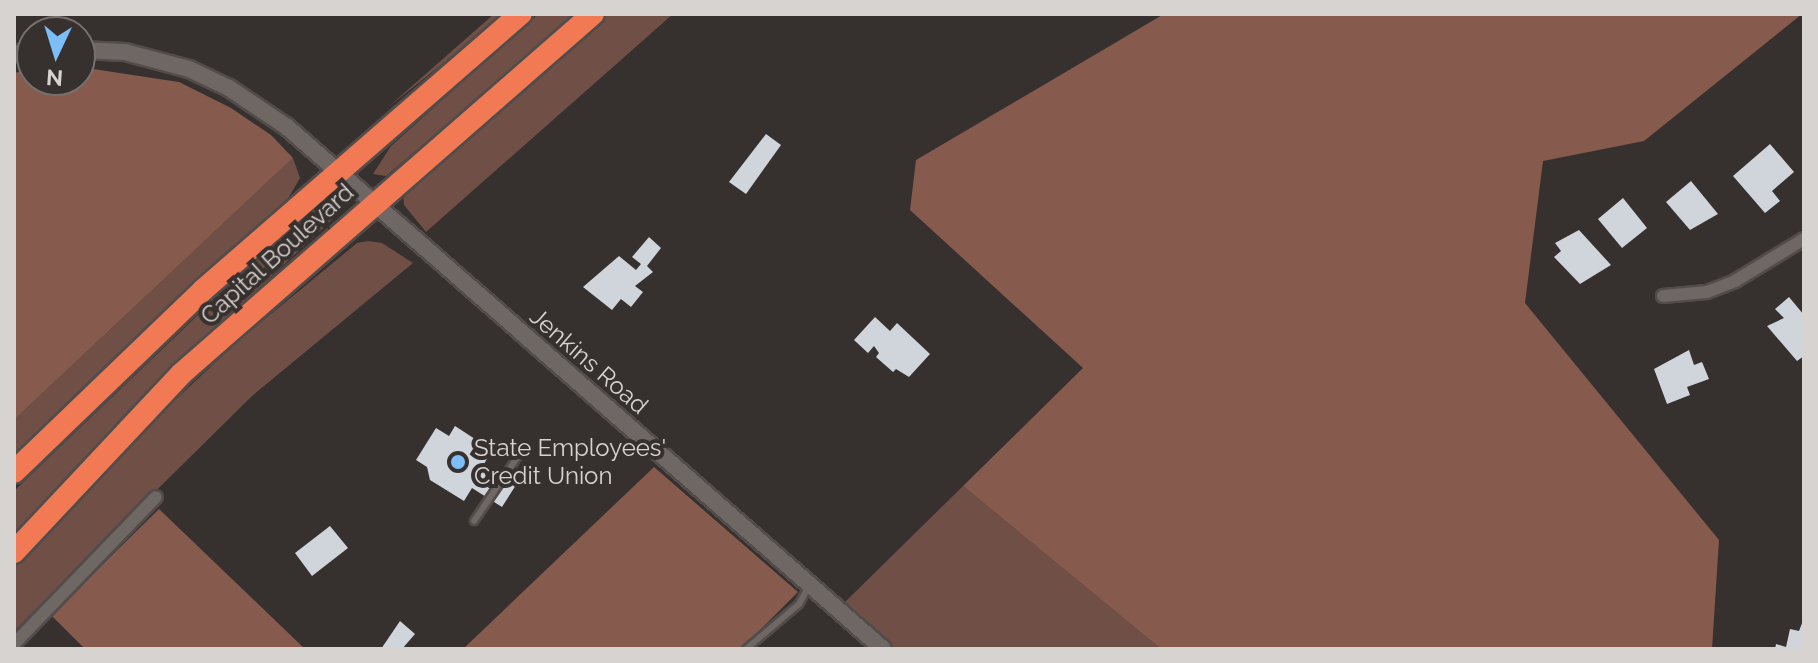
<!DOCTYPE html>
<style>
body{margin:0}
#map{position:relative;width:1818px;height:663px;overflow:hidden;background:#36302e;font-family:Raleway,sans-serif}
div>[style]{position:absolute}
.green>*{inset:0;background:#705046}
.forest>*{inset:0;background:#865b4e}
.building>*{inset:0;background:#d0d5db}
.roads{filter:drop-shadow(2px 0 #524c4a) drop-shadow(-2px 0 #524c4a) drop-shadow(0 2px #524c4a) drop-shadow(0 -2px #524c4a)}
.lane>*{height:6px;margin:-3px;padding:0 3px;transform-origin:3px;border-radius:3px;background:#6e6764}
.street>*{height:12px;margin:-6px;padding:0 6px;transform-origin:6px;border-radius:6px;background:#6e6764}
.secondary>*{height:16px;margin:-8px;padding:0 8px;transform-origin:8px;border-radius:8px;background:#6e6764}
.highway>*{height:22px;margin:-11px;padding:0 11px;transform-origin:11px;border-radius:11px;background:#f17954}
.dots>*{width:22px;height:22px;translate:-50% -50%;box-sizing:border-box;border:4px solid #36302e;border-radius:50%}
span{translate:-50% -50%;white-space:nowrap;text-align:center;line-height:1.15;-webkit-text-stroke:8px #36302e;paint-order:stroke}
.street-label{font-size:24px;color:#d7d3d1}
.poi-label{font-size:24px;color:#d7d3d1}
.left{translate:0 -50%;text-align:left}
.frame{position:absolute;inset:0;border:16px solid #d7d3d1;pointer-events:none}
.north{position:absolute;left:16px;top:16px;width:80px;height:80px;box-sizing:border-box;background:#36302e;border:2px solid #76716f;border-radius:50%;rotate:184deg;font-size:22px;font-weight:700;line-height:32px;text-align:center;color:#d7d3d1}
.north::after{content:'';display:block;margin:auto;width:28px;height:36px;background:#7dbef9;clip-path:polygon(50% 0,100% 100%,50% 72%,0 100%)}
</style>
<div id="map">
<div class="green">
<i style="clip-path:polygon(494px 14px,505px 14px,387px 108px)"></i>
<i style="clip-path:polygon(538px 14px,576px 14px,386px 176px,373px 174px,391px 146px)"></i>
<i style="clip-path:polygon(605px 14px,673px 14px,426px 232px,404px 205px,403px 192px,415px 175px)"></i>
<i style="clip-path:polygon(293px 158px,300px 178px,282px 209px,14px 454px,14px 420px)"></i>
<i style="clip-path:polygon(333px 201px,336px 216px,171px 370px,14px 537px,14px 491px,315px 203px)"></i>
<i style="clip-path:polygon(368px 241px,382px 243px,413px 263px,252px 396px,14px 631px,14px 565px,142px 431px,236px 343px,357px 243px)"></i>
<i style="clip-path:polygon(963px 486px,1161px 649px,893px 649px,842px 605px)"></i>
</div>
<div class="forest">
<i style="clip-path:polygon(1164px 14px,1802px 14px,1644px 141px,1543px 161px,1525px 303px,1719px 540px,1712px 649px,1161px 649px,963px 486px,1083px 368px,910px 210px,916px 160px)"></i>
<i style="clip-path:polygon(80px 67px,179px 82px,231px 108px,271px 135px,293px 158px,14px 420px,14px 73px,32px 69px,32px 80px,80px 80px)"></i>
<i style="clip-path:polygon(654px 467px,798px 592px,741px 649px,463px 649px)"></i>
<i style="clip-path:polygon(159px 509px,305px 649px,85px 649px,51px 615px)"></i>
</div>
<div class="building">
<i style="clip-path:polygon(766px 134px,781px 145px,746px 194px,729px 182px)"></i>
<i style="clip-path:polygon(1770px 144px,1794px 172px,1772px 191px,1780px 201px,1765px 213px,1733px 176px)"></i>
<i style="clip-path:polygon(1691px 181px,1718px 214px,1690px 230px,1666px 202px)"></i>
<i style="clip-path:polygon(1623px 198px,1647px 228px,1622px 248px,1598px 219px)"></i>
<i style="clip-path:polygon(1579px 230px,1611px 265px,1580px 284px,1554px 257px,1561px 251px,1555px 243px)"></i>
<i style="clip-path:polygon(649px 237px,661px 248px,647px 266px,653px 272px,635px 286px,643px 292px,631px 307px,621px 299px,612px 310px,583px 287px,619px 256px,636px 270px,641px 264px,632px 257px)"></i>
<i style="clip-path:polygon(1789px 297px,1804px 315px,1804px 356px,1797px 361px,1767px 326px,1784px 318px,1775px 309px)"></i>
<i style="clip-path:polygon(875px 317px,890px 331px,897px 323px,930px 354px,909px 377px,896px 369px,893px 372px,876px 357px,879px 353px,874px 346px,868px 353px,854px 340px)"></i>
<i style="clip-path:polygon(1689px 350px,1694px 365px,1702px 362px,1709px 379px,1687px 387px,1690px 395px,1667px 404px,1654px 369px)"></i>
<i style="clip-path:polygon(455px 426px,492px 450px,484px 464px,516px 485px,502px 507px,472px 488px,464px 501px,430px 480px,427px 467px,416px 460px,436px 428px,449px 436px)"></i>
<i style="clip-path:polygon(330px 526px,348px 548px,312px 576px,295px 553px)"></i>
<i style="clip-path:polygon(1804px 618px,1804px 649px,1775px 649px,1776px 644px,1786px 647px,1790px 629px,1799px 631px)"></i>
<i style="clip-path:polygon(400px 621px,415px 634px,402px 649px,381px 649px)"></i>
</div>
<div class="roads">
<div class="lane">
<i style="left:474px;top:521px;width:87px;rotate:-55.8deg"></i>
<i style="left:746px;top:649px;width:70px;rotate:-40.3deg"></i>
<i style="left:799px;top:604px;width:18px;rotate:-61deg"></i>
</div>
<div class="street">
<i style="left:1663px;top:296px;width:44px;rotate:-5.2deg"></i>
<i style="left:1707px;top:292px;width:30px;rotate:-21deg"></i>
<i style="left:1735px;top:281px;width:81px;rotate:-31.3deg"></i>
<i style="left:14px;top:644px;width:204px;rotate:-46deg"></i>
</div>
<div class="secondary">
<i style="left:80px;top:50px;width:45px;rotate:2.5deg"></i>
<i style="left:125px;top:52px;width:66px;rotate:14.9deg"></i>
<i style="left:189px;top:69px;width:44px;rotate:25.4deg"></i>
<i style="left:229px;top:88px;width:70px;rotate:33.9deg"></i>
<i style="left:287px;top:127px;width:792px;rotate:41.21deg"></i>
<i style="left:14px;top:54px;width:18px;rotate:-13deg"></i>
</div>
<div class="highway">
<i style="left:14px;top:472px;width:262px;rotate:-43.9deg"></i>
<i style="left:203px;top:290px;width:421px;rotate:-41deg"></i>
<i style="left:14px;top:552px;width:244px;rotate:-46.8deg"></i>
<i style="left:181px;top:374px;width:547px;rotate:-41.15deg"></i>
</div>
</div>
<div class="dots">
<i style="left:458px;top:462px;background:#7dbef9"></i>
</div>
<div class="street-label">
<span style="left:277px;top:254px;rotate:-42deg">Capital Boulevard</span>
<span style="left:589px;top:361px;rotate:41deg">Jenkins Road</span>
</div>
<div class="poi-label">
<span class="left" style="left:474px;top:462px">State Employees'<br>Credit Union</span>
</div>
<div class="frame"></div>
<div class="north">N</div>
</div>
